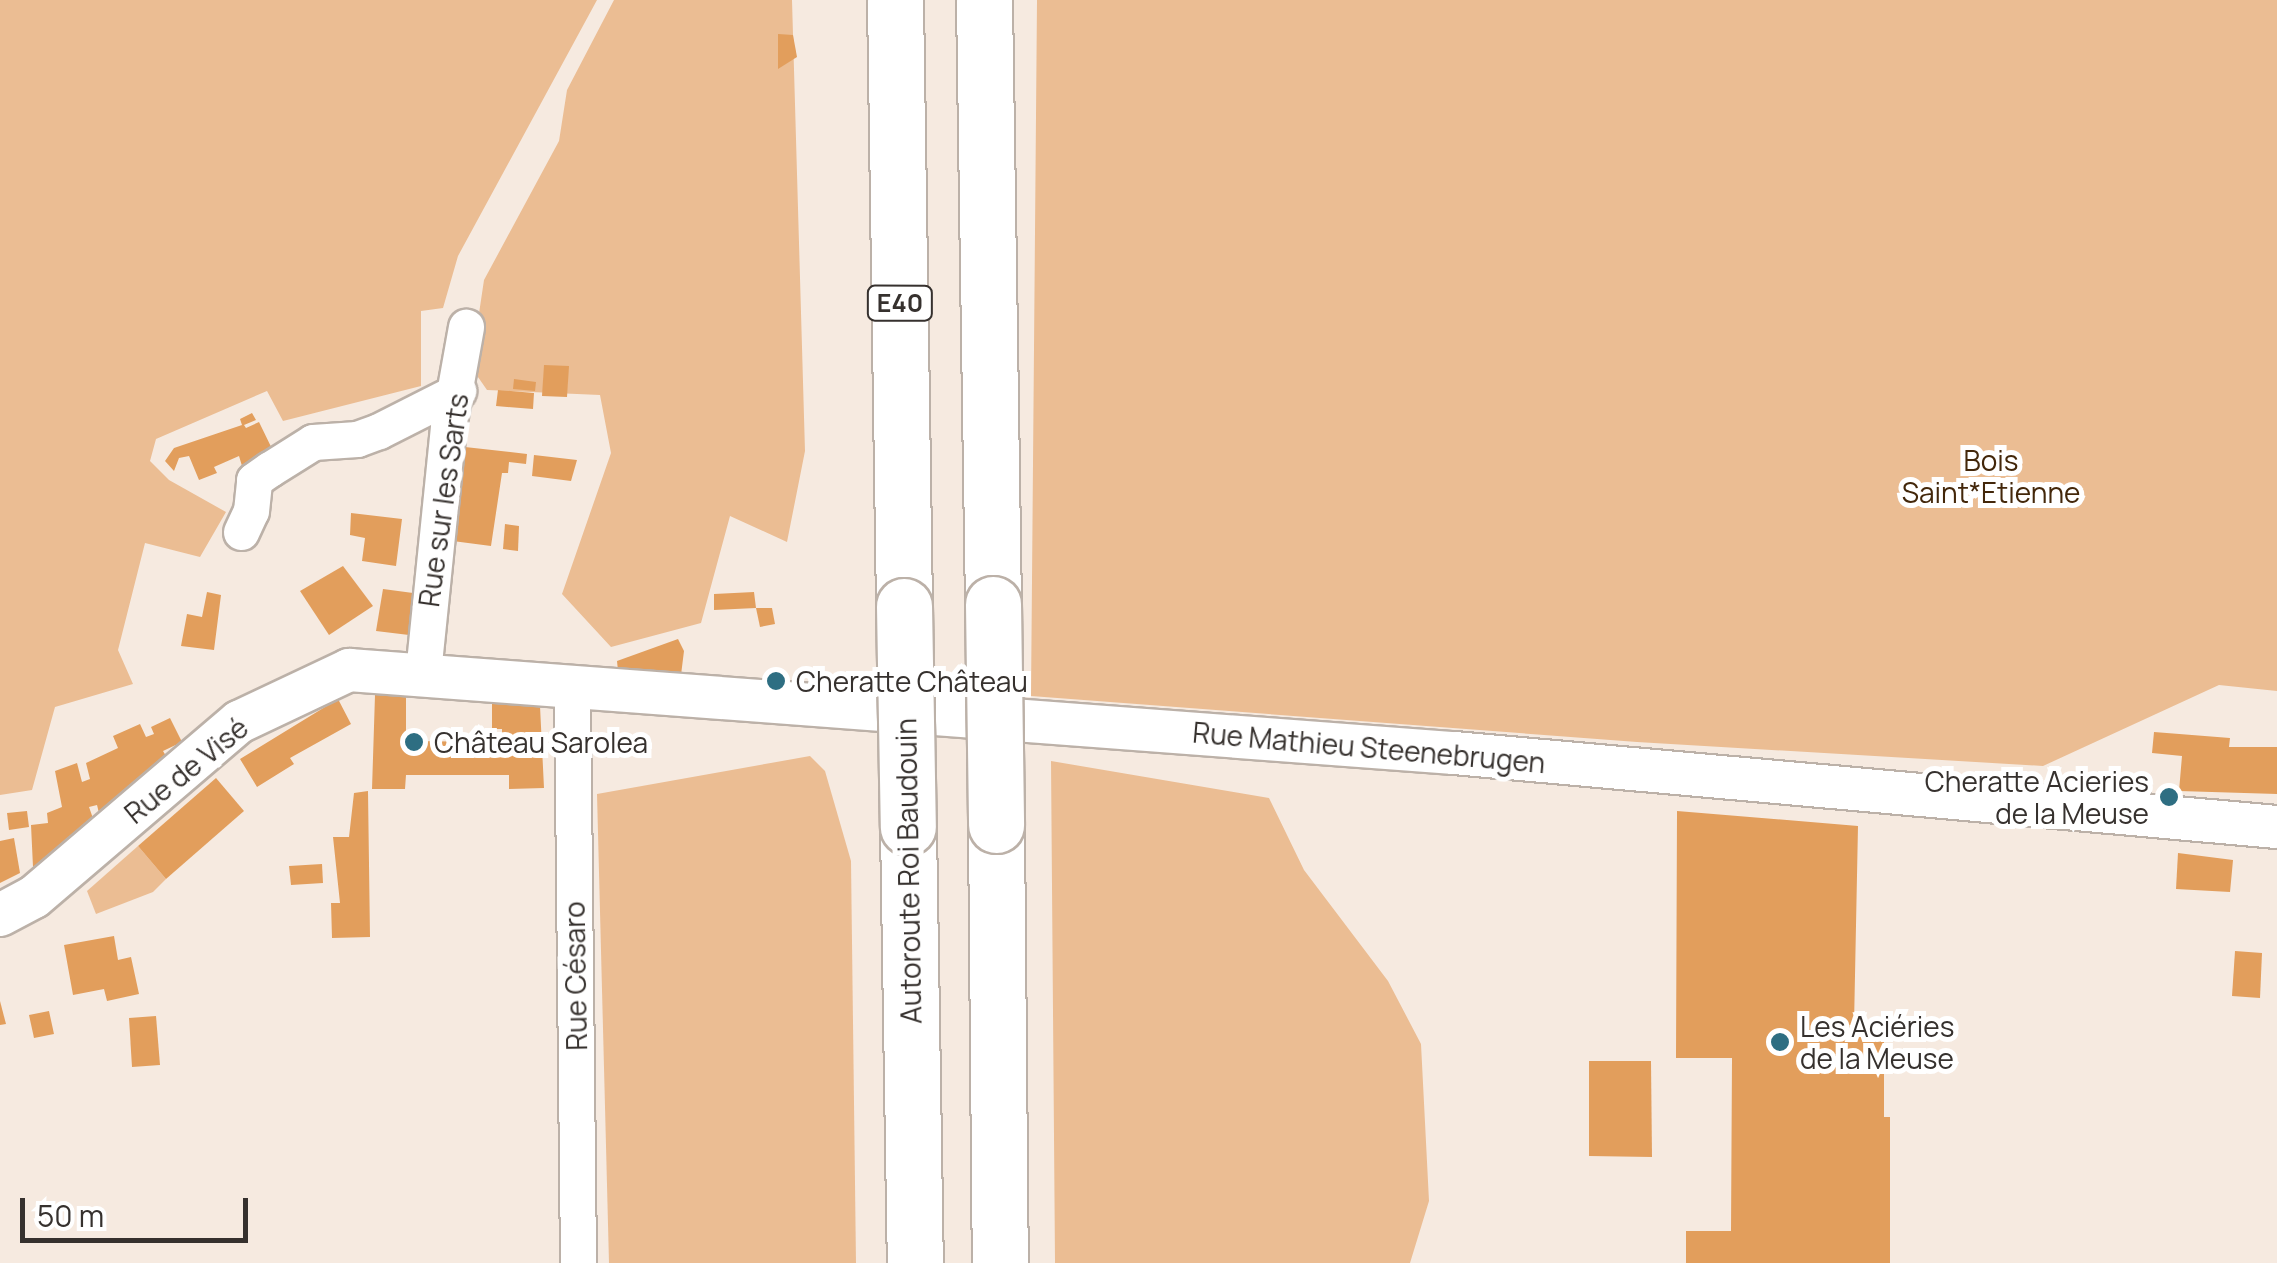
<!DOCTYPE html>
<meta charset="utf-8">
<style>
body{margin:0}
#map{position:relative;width:2277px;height:1263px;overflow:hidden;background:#f6eae0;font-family:Manrope,sans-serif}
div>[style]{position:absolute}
.green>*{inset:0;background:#ebbd93}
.building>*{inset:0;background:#e29e5c}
.roads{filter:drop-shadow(2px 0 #bcb1a8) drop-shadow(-2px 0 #bcb1a8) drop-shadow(0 2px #bcb1a8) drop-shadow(0 -2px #bcb1a8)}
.minor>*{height:35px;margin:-17.5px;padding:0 17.5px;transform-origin:17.5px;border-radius:17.5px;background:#fff}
.tertiary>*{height:42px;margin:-21px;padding:0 21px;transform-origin:21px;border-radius:21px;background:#fff}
.motorway>*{height:55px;margin:-27.5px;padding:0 27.5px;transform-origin:27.5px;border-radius:27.5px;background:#fff}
.bridges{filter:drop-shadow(2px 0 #bcb1a8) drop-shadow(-2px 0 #bcb1a8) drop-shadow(0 2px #bcb1a8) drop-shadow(0 -2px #bcb1a8)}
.motorway-bridge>*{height:55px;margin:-27.5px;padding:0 27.5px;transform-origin:27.5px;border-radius:27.5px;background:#fff}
.dots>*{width:28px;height:28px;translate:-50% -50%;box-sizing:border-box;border:5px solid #fff;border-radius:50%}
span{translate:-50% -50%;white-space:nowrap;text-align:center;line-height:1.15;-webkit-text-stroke:10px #fff;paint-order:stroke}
.shield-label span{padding:2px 8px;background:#fff;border:2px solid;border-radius:8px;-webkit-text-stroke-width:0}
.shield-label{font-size:25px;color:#36312e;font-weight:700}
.park-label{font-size:28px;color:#43270a}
.street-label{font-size:28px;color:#36312e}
.poi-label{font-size:28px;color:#36312e}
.left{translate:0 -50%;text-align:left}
.right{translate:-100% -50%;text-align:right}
.scale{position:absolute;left:20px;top:1198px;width:228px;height:45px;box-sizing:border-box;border:5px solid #36312e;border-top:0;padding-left:12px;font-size:30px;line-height:35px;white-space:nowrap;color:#36312e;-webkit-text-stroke:8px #fff;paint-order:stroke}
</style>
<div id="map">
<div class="green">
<i style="clip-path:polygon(0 0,597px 0,458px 256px,443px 308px,421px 311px,421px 386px,283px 421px,267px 391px,156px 439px,150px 461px,169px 480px,226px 512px,200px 557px,145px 543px,118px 650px,133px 684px,55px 707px,32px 790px,0 795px)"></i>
<i style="clip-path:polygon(614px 0,792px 0,805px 451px,787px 542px,730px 516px,701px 623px,611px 647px,562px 594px,611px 453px,600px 395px,487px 390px,471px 367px,484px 280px,559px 141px,567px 90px)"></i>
<i style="clip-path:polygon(1037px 0,2277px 0,2277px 691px,2219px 685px,2043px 766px,1637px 742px,1031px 696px)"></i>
<i style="clip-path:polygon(810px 756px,825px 771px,851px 861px,856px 1263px,609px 1263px,597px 794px)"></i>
<i style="clip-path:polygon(1051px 761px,1269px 798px,1304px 870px,1388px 981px,1421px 1044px,1429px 1201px,1410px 1263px,1055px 1263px)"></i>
<i style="clip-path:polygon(138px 846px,166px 879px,153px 892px,96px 914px,87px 891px)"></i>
</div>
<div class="building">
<i style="clip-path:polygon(778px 34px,793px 35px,797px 57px,778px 69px)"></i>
<i style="clip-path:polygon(544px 365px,569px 366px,567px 397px,542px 396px)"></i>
<i style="clip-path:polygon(514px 379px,536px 382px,535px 391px,513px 389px)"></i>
<i style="clip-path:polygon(498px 390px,534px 393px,533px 409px,496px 406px)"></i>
<i style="clip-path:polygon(252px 413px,256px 420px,244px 425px,246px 428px,259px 422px,277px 459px,245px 476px,239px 456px,214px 467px,217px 473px,199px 480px,189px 456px,179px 458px,174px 471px,165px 461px,174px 448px,242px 425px,240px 419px)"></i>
<i style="clip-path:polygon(456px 446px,527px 454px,526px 464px,509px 462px,508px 473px,502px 473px,491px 546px,445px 540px)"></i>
<i style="clip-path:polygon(534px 455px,577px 460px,571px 481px,532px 476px)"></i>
<i style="clip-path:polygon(351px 513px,402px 519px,396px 566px,362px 561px,365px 538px,350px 535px)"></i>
<i style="clip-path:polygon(505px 524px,519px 526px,518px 551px,503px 549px)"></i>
<i style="clip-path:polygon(343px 566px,373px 606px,329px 635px,300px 591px)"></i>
<i style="clip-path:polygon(383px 589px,413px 593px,409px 635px,376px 631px)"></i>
<i style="clip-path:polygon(207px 592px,221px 595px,214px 650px,181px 646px,187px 614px,202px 617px)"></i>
<i style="clip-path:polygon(754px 592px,756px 608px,714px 610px,714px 594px)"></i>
<i style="clip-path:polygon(756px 608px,772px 608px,775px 624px,760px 627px)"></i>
<i style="clip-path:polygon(678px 639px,684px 651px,681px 675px,618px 671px,617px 661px)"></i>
<i style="clip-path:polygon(375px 695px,406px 695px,406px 741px,502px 742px,502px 729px,492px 729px,492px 702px,540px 706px,544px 788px,509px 789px,509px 775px,406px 775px,405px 789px,372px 789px)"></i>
<i style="clip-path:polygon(338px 699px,351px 724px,290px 758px,294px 764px,257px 787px,240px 759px)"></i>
<i style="clip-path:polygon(170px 718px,182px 742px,163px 751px,166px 756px,100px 817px,97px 805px,89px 807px,95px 824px,33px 867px,31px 825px,48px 823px,47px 813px,62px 807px,55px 771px,77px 763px,82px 782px,90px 779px,86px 763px,118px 748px,113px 736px,140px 724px,146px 737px,154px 734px,151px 727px)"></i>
<i style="clip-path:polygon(2154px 732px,2230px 738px,2229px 747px,2277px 747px,2277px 794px,2179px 791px,2182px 756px,2152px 753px)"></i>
<i style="clip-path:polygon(216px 778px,244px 811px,166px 879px,138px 846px)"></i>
<i style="clip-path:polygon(368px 791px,370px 937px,332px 938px,331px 903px,340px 903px,333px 837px,349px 837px,354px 793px)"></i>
<i style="clip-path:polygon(27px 811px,29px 827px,9px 830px,7px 813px)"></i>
<i style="clip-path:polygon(1677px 811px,1858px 826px,1854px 1025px,1884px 1027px,1884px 1117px,1890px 1117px,1890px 1263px,1686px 1263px,1686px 1231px,1731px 1231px,1732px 1058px,1676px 1058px)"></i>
<i style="clip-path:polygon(14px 838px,20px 873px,0 883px,0 841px)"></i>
<i style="clip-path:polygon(2178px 853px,2233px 860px,2230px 892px,2176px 889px)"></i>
<i style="clip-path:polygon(322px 864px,323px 883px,291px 885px,289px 866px)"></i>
<i style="clip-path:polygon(114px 936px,118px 960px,131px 957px,139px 994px,107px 1001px,104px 989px,73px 995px,64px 945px)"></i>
<i style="clip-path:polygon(2235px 951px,2262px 953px,2260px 998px,2232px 996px)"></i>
<i style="clip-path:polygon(0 1001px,6px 1024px,0 1025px)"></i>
<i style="clip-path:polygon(49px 1011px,54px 1034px,34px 1038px,29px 1015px)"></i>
<i style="clip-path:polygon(156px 1016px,160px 1065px,132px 1067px,129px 1018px)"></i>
<i style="clip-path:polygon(1589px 1061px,1651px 1061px,1652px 1157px,1589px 1156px)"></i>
</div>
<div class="roads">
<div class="minor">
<i style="left:241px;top:532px;width:23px;rotate:-65deg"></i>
<i style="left:251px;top:511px;width:31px;rotate:-84deg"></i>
<i style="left:254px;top:480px;width:19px;rotate:-35deg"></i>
<i style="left:270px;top:469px;width:51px;rotate:-32.1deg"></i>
<i style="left:313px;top:442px;width:44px;rotate:-3.9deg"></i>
<i style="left:357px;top:439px;width:23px;rotate:-20deg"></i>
<i style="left:379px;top:431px;width:89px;rotate:-26.9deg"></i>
<i style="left:423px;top:673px;width:247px;rotate:-84.2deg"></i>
<i style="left:448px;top:427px;width:102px;rotate:-79.8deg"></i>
<i style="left:572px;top:690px;width:573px;rotate:89.4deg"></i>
</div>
<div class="tertiary">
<i style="left:0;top:915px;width:38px;rotate:-28deg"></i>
<i style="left:34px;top:897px;width:270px;rotate:-40.5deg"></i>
<i style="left:239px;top:722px;width:122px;rotate:-25.3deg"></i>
<i style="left:349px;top:670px;width:1108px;rotate:4.3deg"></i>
<i style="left:1454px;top:753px;width:826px;rotate:5.14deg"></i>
</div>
<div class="motorway">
<i style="left:895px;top:0;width:606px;rotate:89.15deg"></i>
<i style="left:984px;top:0;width:604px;rotate:89.15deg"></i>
<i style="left:996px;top:825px;width:438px;rotate:89.5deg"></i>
<i style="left:908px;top:827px;width:436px;rotate:89.1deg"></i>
</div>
</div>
<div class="bridges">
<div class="motorway-bridge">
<i style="left:993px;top:604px;width:221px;rotate:89.2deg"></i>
<i style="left:904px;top:606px;width:221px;rotate:89deg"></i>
</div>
</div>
<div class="dots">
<i style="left:776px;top:681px;background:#2e6e82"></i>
<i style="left:414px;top:742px;background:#2e6e82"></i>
<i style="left:2169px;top:797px;background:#2e6e82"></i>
<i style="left:1780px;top:1042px;background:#2e6e82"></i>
</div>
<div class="shield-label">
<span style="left:900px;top:303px">E40</span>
</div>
<div class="park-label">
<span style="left:1991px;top:476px">Bois<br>Saint*Etienne</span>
</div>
<div class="street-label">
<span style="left:443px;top:500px;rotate:-82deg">Rue sur les Sarts</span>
<span style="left:1369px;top:747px;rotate:5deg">Rue Mathieu Steenebrugen</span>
<span style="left:186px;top:770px;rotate:-39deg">Rue de Visé</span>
<span style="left:908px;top:871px;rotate:-91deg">Autoroute Roi Baudouin</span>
<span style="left:575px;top:976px;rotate:-91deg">Rue Césaro</span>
</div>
<div class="poi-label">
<span class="left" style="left:796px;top:681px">Cheratte Château</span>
<span class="left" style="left:434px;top:742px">Château Sarolea</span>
<span class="right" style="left:2149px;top:797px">Cheratte Acieries<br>de la Meuse</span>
<span class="left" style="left:1800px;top:1042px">Les Aciéries<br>de la Meuse</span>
</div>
<div class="scale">50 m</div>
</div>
